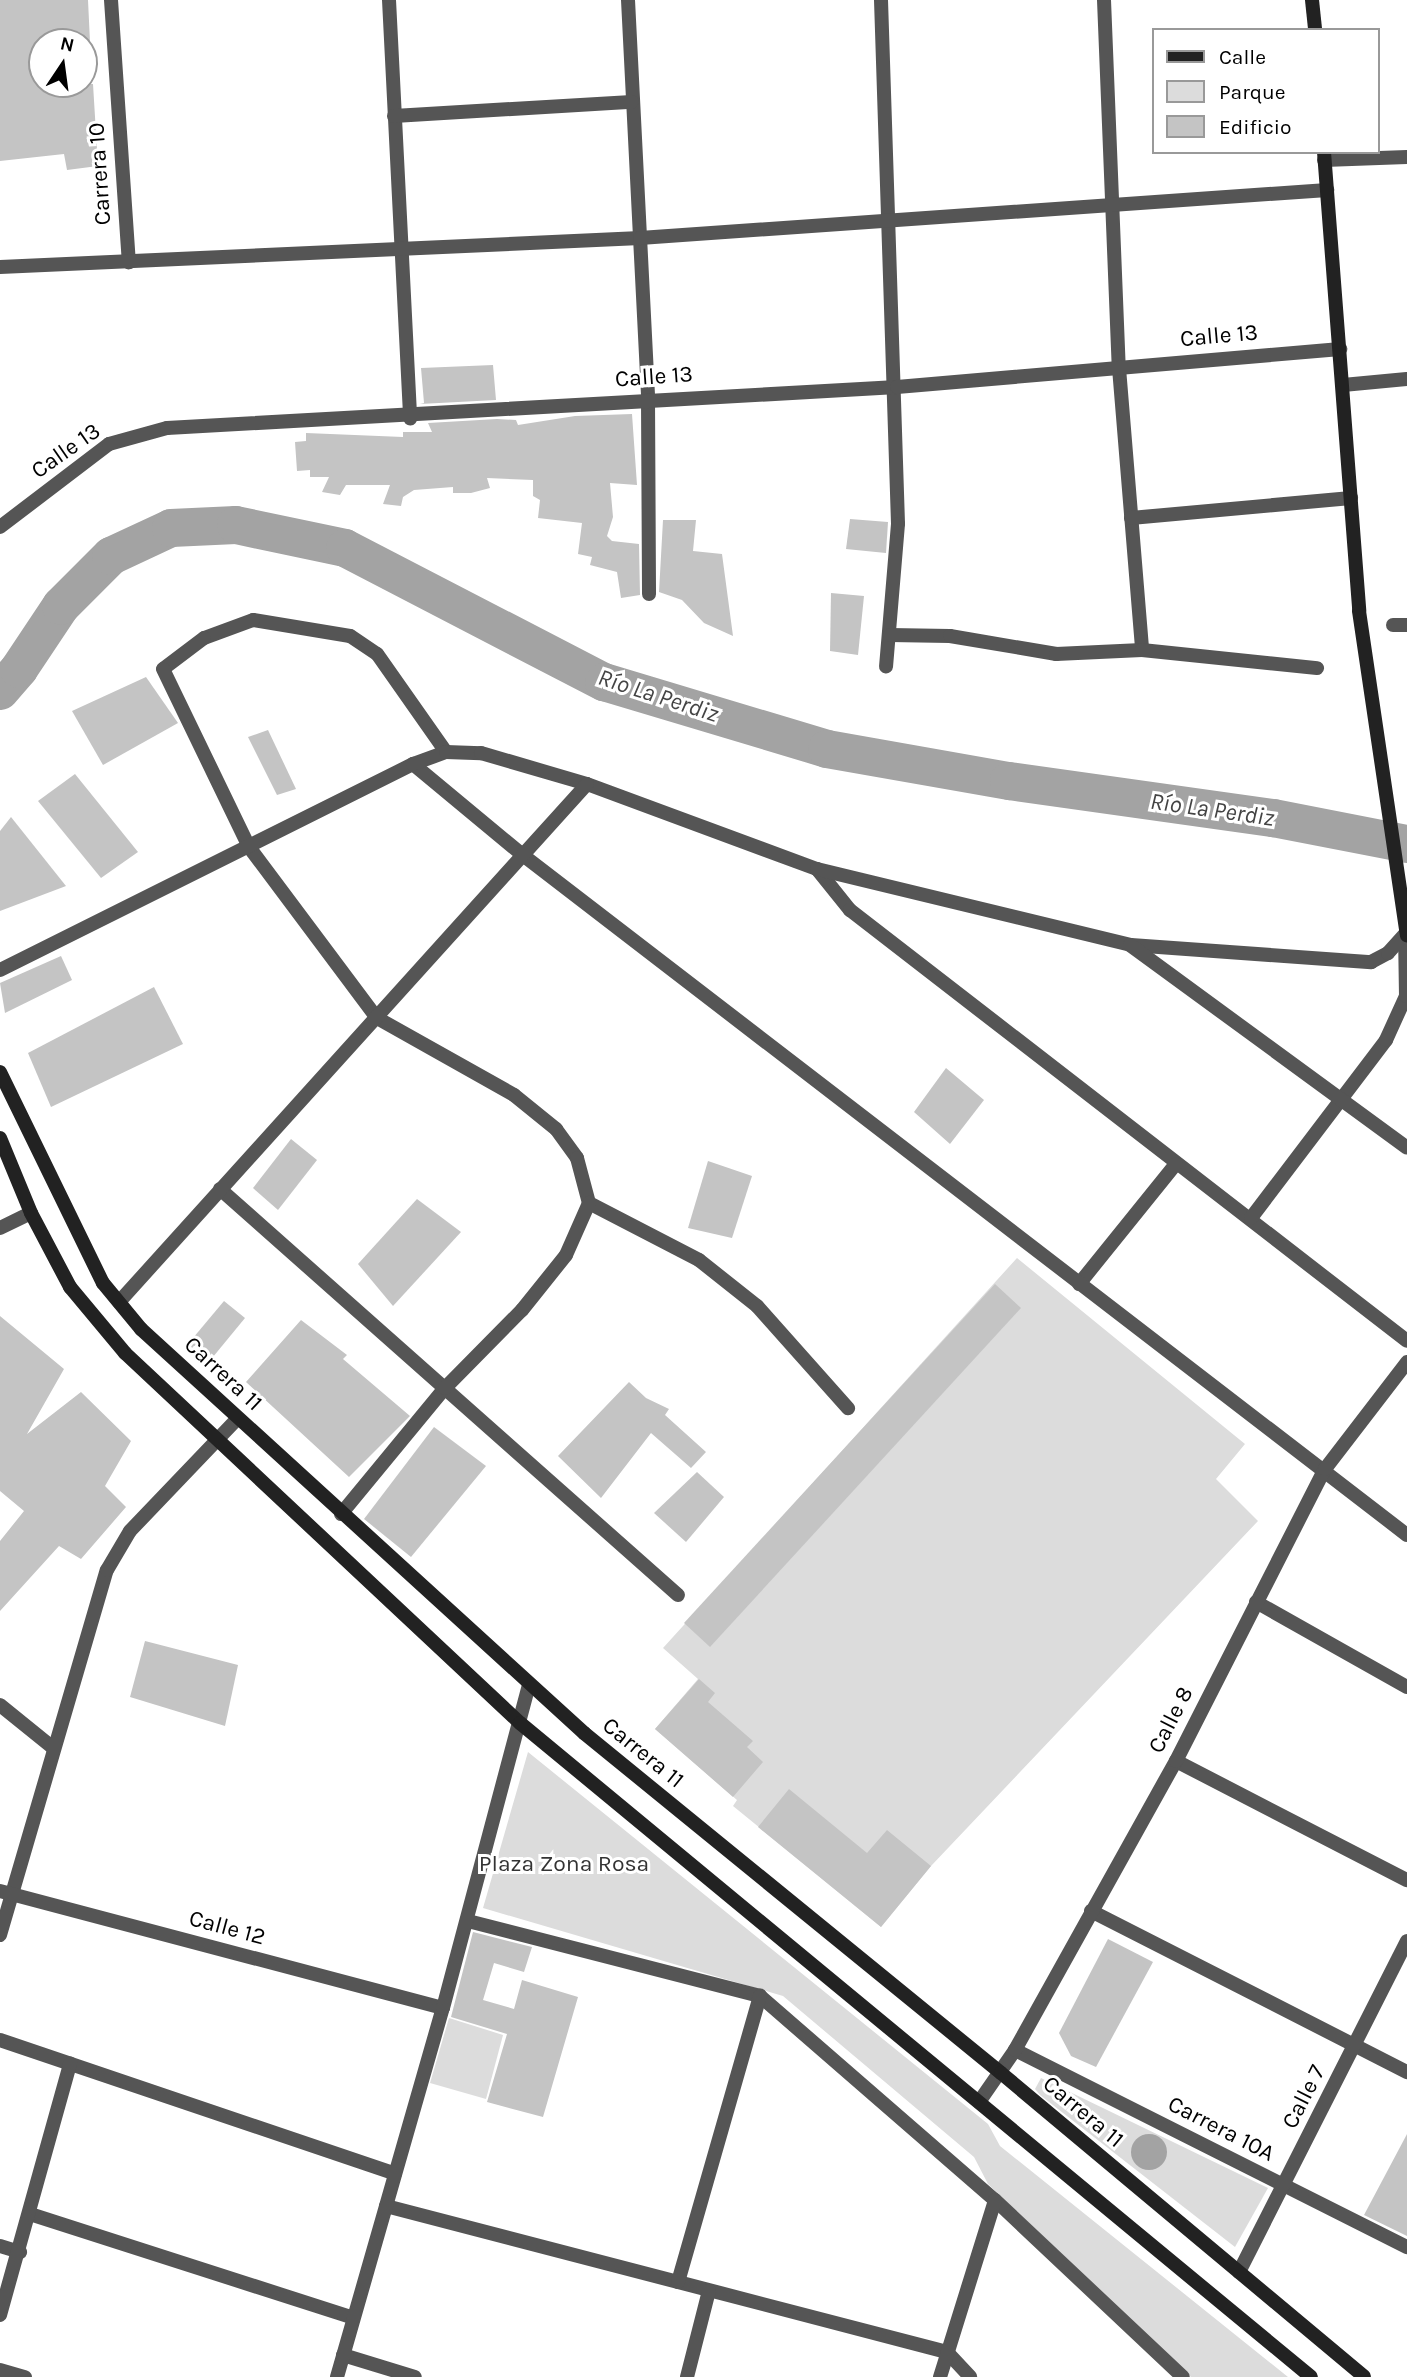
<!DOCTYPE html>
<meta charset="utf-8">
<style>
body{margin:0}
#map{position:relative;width:1407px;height:2377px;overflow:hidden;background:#fff;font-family:Karla,sans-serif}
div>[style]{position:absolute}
.green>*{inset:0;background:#dcdcdc}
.water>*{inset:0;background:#a3a3a3}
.round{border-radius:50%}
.river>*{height:38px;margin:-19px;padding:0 19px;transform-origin:19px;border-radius:19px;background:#a3a3a3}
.building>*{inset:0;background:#c4c4c4}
.minor>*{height:14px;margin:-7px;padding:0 7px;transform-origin:7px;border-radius:7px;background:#555}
.tertiary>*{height:14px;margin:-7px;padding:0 7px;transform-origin:7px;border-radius:7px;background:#555}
.secondary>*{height:14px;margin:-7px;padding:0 7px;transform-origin:7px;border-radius:7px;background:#222}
span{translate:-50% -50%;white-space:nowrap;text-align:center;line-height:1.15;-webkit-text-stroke:6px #fff;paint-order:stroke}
.street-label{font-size:23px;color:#000}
.park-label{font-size:23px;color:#333}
.water-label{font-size:24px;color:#444;font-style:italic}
.legend{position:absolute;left:1152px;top:28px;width:228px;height:126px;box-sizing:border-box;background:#fff;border:2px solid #999;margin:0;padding:9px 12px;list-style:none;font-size:21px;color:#000}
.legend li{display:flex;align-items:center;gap:14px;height:35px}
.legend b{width:35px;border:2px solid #999}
.north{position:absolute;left:28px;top:28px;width:70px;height:70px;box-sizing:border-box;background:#fff;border:2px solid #999;border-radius:50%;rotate:13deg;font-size:19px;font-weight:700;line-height:28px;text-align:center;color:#000}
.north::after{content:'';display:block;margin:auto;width:24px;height:32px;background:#000;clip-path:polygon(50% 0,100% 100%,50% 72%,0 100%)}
</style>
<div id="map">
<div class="green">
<i style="clip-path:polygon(1017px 1258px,1245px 1444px,1216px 1479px,1258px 1521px,931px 1866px,881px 1927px,733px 1806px,737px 1800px,655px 1729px,698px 1679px,663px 1648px)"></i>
<i style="clip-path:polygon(528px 1752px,988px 2124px,1000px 2146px,1288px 2377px,1191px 2377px,988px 2184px,974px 2157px,783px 1996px,483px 1908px)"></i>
<i style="clip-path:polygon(449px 2018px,503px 2035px,486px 2099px,430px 2083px)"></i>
<i style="clip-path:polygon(1041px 2078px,1268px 2188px,1235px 2247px,1040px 2095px,1035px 2089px)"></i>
</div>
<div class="water">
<i class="round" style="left:1131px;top:2134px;width:36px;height:36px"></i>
</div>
<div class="river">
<i style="left:0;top:691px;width:29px;rotate:-49deg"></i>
<i style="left:19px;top:669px;width:76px;rotate:-56.3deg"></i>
<i style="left:61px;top:606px;width:71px;rotate:-45deg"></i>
<i style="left:111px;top:556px;width:66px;rotate:-25deg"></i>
<i style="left:171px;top:528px;width:65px;rotate:-2.6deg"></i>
<i style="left:236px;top:525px;width:111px;rotate:11.9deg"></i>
<i style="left:345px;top:548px;width:292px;rotate:27.4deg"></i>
<i style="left:604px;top:682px;width:233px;rotate:16.7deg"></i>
<i style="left:827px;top:749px;width:185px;rotate:10deg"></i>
<i style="left:1009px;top:781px;width:267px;rotate:8deg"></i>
<i style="left:1273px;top:818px;width:136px;rotate:11deg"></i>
</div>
<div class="building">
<i style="clip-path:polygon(0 0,88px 0,90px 42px,42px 42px,42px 84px,93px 84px,98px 166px,67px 170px,64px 154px,0 161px)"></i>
<i style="clip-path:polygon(493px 365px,496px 400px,420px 404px,424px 403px,421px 368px)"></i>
<i style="clip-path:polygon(632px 414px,637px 485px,610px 483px,613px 517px,607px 536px,612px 541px,639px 544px,640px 595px,621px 598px,617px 572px,590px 565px,592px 557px,578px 554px,582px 523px,538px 518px,540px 500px,533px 496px,533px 480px,487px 478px,490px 488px,471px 493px,453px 493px,453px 487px,414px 490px,403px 497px,401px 506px,383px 504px,390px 485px,346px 485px,340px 495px,322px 492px,329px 477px,310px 477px,310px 470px,297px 471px,295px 442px,306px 441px,306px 433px,403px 437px,403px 432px,432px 432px,428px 423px,497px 419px,516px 420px,518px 425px,575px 416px)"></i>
<i style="clip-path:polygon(850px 519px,888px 522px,886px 553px,846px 549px)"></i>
<i style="clip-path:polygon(663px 520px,696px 520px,693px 551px,722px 554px,733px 636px,704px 623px,682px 600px,659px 592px)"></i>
<i style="clip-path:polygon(831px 593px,864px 596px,858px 655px,830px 651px)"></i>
<i style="clip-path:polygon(146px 677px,178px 723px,103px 765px,72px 711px)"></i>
<i style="clip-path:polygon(268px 730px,296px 789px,277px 795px,248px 737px)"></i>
<i style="clip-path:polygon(75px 774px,138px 852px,101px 878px,38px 801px)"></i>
<i style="clip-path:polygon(11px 817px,66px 886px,0 911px,0 831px)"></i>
<i style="clip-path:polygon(61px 956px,72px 980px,5px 1013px,0 983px)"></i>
<i style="clip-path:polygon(154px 987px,183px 1044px,51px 1107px,28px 1053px)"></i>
<i style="clip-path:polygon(946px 1068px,984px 1100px,950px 1144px,914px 1112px)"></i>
<i style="clip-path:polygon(291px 1139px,317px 1160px,278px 1210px,253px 1188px)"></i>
<i style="clip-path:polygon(708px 1161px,752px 1176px,732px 1238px,688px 1228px)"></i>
<i style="clip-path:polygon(417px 1199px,461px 1232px,393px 1306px,358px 1264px)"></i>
<i style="clip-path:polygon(995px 1284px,1021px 1308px,710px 1647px,684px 1623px)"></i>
<i style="clip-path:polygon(224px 1301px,245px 1318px,208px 1363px,188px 1344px)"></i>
<i style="clip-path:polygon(0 1316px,64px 1369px,27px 1434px,81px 1392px,131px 1441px,105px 1486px,126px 1507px,81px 1559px,59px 1546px,0 1611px,0 1541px,24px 1511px,0 1491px)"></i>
<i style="clip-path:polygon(301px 1320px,347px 1355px,343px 1359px,410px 1416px,349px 1477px,246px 1382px)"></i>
<i style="clip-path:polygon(629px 1382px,646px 1398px,669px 1409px,665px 1415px,706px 1452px,691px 1468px,651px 1433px,601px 1498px,558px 1456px)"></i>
<i style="clip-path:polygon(434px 1427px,486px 1466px,411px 1557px,364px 1519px)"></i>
<i style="clip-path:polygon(697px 1472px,724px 1497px,686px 1542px,654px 1513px)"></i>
<i style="clip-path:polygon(145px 1641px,238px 1665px,225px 1726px,130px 1697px)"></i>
<i style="clip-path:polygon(699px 1679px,715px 1693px,708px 1702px,753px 1741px,747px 1747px,763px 1762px,733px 1797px,655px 1729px)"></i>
<i style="clip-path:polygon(789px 1789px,867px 1853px,887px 1830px,931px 1866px,881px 1927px,758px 1827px)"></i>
<i style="clip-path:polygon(473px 1932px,532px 1947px,524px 1972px,494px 1963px,483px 2000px,514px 2009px,522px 1980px,578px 1997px,543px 2117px,487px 2102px,507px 2034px,451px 2017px)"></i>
<i style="clip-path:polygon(1108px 1939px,1153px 1962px,1096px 2067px,1071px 2056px,1059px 2033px)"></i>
<i style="clip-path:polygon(1407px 2134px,1407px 2236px,1364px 2215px)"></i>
</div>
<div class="minor">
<i style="left:389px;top:0;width:419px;rotate:87.1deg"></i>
<i style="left:628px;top:0;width:400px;rotate:87.1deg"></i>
<i style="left:648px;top:400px;width:194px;rotate:89.7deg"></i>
<i style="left:881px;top:0;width:524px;rotate:88.14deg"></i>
<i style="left:898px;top:524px;width:143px;rotate:94.8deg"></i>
<i style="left:1104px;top:0;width:368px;rotate:87.7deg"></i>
<i style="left:1119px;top:368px;width:283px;rotate:85.3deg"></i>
<i style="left:394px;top:116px;width:238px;rotate:-3.4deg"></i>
<i style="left:1324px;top:160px;width:83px;rotate:-2.1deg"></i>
<i style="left:1343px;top:385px;width:64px;rotate:-5.4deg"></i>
<i style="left:1131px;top:518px;width:221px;rotate:-5.2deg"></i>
<i style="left:1393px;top:625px;width:14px"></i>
<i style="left:890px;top:635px;width:60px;rotate:1deg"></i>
<i style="left:950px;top:636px;width:108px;rotate:9.6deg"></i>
<i style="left:1056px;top:654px;width:86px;rotate:-2.7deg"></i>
<i style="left:1142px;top:650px;width:176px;rotate:5.9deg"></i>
<i style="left:446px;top:752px;width:120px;rotate:-125.1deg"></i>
<i style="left:377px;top:654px;width:32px;rotate:-146deg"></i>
<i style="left:350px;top:636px;width:98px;rotate:-170.6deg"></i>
<i style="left:253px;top:620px;width:52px;rotate:159.8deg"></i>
<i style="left:204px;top:638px;width:51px;rotate:142.9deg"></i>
<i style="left:163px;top:669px;width:198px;rotate:64.2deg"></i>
<i style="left:249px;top:847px;width:214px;rotate:53.2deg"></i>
<i style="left:377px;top:1018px;width:157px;rotate:29.3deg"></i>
<i style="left:514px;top:1095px;width:54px;rotate:39deg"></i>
<i style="left:556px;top:1129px;width:36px;rotate:54deg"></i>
<i style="left:577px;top:1158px;width:47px;rotate:75.1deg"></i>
<i style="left:589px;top:1203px;width:124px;rotate:27.4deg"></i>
<i style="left:699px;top:1260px;width:74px;rotate:38.4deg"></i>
<i style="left:757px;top:1306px;width:137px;rotate:48.3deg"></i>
<i style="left:817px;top:869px;width:53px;rotate:51.2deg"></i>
<i style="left:850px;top:910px;width:704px;rotate:37.73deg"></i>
<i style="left:220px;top:1189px;width:612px;rotate:41.56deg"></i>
<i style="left:1251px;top:1218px;width:223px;rotate:-52.8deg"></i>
<i style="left:1386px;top:1040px;width:48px;rotate:-65.6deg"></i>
<i style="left:1406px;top:996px;width:62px;rotate:-90.9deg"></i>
<i style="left:0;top:1228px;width:34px;rotate:-26deg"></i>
<i style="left:1079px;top:1284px;width:154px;rotate:-51.1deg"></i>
<i style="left:341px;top:1514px;width:163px;rotate:-50.5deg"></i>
<i style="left:445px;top:1388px;width:110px;rotate:-45.4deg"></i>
<i style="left:522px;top:1310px;width:70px;rotate:-51.3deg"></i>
<i style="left:566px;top:1255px;width:57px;rotate:-66.1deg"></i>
<i style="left:1256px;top:1602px;width:173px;rotate:29.4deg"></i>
<i style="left:0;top:1705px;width:67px;rotate:38.9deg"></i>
<i style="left:1176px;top:1761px;width:260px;rotate:27.3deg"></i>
<i style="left:1091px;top:1911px;width:355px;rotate:27deg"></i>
<i style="left:468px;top:1921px;width:301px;rotate:14.4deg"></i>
<i style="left:760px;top:1996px;width:311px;rotate:41deg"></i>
<i style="left:995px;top:2200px;width:258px;rotate:43.3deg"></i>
<i style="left:0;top:1935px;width:380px;rotate:-73.7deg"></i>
<i style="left:107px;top:1570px;width:45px;rotate:-59.5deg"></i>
<i style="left:130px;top:1531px;width:156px;rotate:-46.3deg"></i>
<i style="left:0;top:2040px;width:417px;rotate:18.7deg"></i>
<i style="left:1015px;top:2050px;width:439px;rotate:26.7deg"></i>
<i style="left:386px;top:2206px;width:580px;rotate:14.59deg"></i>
<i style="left:947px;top:2352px;width:34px;rotate:47deg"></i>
<i style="left:30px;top:2214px;width:339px;rotate:17.8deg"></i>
<i style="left:0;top:2246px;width:21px;rotate:17deg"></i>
<i style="left:1239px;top:2272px;width:371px;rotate:-63.1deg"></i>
<i style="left:678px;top:2282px;width:298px;rotate:-74deg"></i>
<i style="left:0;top:2315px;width:261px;rotate:-74.4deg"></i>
<i style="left:343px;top:2355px;width:75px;rotate:17deg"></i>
<i style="left:0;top:2370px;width:26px;rotate:16deg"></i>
<i style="left:337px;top:2377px;width:384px;rotate:-74deg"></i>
<i style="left:687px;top:2377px;width:89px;rotate:-75.7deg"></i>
<i style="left:940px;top:2377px;width:185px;rotate:-72.7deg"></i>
</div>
<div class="tertiary">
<i style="left:111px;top:0;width:263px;rotate:86.1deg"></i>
<i style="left:0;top:267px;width:641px;rotate:-2.59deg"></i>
<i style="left:640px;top:238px;width:689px;rotate:-4deg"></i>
<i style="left:0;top:527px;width:137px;rotate:-37.3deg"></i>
<i style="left:109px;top:444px;width:60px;rotate:-15.4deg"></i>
<i style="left:167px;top:428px;width:731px;rotate:-3.21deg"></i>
<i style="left:897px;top:387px;width:445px;rotate:-4.9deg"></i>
<i style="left:413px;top:764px;width:144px;rotate:39.7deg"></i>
<i style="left:524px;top:856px;width:1114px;rotate:37.56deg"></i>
<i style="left:1131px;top:945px;width:241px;rotate:4.1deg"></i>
<i style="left:1371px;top:962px;width:19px;rotate:-28deg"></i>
<i style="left:1388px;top:953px;width:25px;rotate:-48deg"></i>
<i style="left:0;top:970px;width:462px;rotate:-26.5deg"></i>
<i style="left:413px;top:764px;width:35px;rotate:-20deg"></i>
<i style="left:446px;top:752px;width:35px;rotate:2deg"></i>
<i style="left:481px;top:753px;width:110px;rotate:16.3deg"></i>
<i style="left:587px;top:784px;width:245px;rotate:20.3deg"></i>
<i style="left:817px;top:869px;width:322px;rotate:13.6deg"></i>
<i style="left:1130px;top:945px;width:343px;rotate:36.2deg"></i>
<i style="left:119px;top:1302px;width:698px;rotate:-47.9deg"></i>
<i style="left:0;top:1891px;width:458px;rotate:14.8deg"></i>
<i style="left:443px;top:2008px;width:335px;rotate:-75.1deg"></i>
<i style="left:979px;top:2102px;width:63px;rotate:-55.3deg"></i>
<i style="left:1015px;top:2050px;width:331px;rotate:-60.9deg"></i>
<i style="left:1176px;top:1761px;width:328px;rotate:-63deg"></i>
<i style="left:1325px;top:1469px;width:135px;rotate:-52.5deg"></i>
</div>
<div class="secondary">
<i style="left:1312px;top:0;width:30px;rotate:84deg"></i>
<i style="left:1324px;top:152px;width:460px;rotate:85.6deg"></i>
<i style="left:1359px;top:611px;width:328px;rotate:81.6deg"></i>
<i style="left:0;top:1072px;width:235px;rotate:64deg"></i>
<i style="left:103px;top:1283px;width:60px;rotate:50.4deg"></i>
<i style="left:141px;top:1329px;width:600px;rotate:42.36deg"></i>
<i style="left:584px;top:1733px;width:538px;rotate:39.19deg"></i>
<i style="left:1001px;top:2073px;width:473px;rotate:39.9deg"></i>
<i style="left:0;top:1138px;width:81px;rotate:67.5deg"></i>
<i style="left:31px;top:1213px;width:84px;rotate:62.2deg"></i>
<i style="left:70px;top:1287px;width:86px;rotate:50.2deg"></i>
<i style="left:125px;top:1353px;width:541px;rotate:43.13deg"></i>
<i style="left:520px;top:1723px;width:1026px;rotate:39.58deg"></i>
</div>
<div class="street-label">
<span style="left:100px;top:174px;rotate:-94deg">Carrera 10</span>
<span style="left:1219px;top:336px;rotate:-5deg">Calle 13</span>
<span style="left:654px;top:377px;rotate:-4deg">Calle 13</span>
<span style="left:66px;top:451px;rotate:-35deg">Calle 13</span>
<span style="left:223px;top:1374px;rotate:43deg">Carrera 11</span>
<span style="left:1171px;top:1720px;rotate:-63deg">Calle 8</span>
<span style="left:643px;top:1753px;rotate:39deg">Carrera 11</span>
<span style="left:227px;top:1928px;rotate:15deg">Calle 12</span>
<span style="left:1304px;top:2097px;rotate:-63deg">Calle 7</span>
<span style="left:1083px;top:2112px;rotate:40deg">Carrera 11</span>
<span style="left:1221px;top:2129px;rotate:27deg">Carrera 10A</span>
</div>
<div class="park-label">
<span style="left:564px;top:1864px">Plaza Zona Rosa</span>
</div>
<div class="water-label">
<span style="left:658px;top:696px;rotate:18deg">Río La Perdiz</span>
<span style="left:1212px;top:810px;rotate:8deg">Río La Perdiz</span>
</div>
<ul class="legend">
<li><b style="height:9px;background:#222"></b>Calle</li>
<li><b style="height:19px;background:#dcdcdc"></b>Parque</li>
<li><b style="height:19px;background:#c4c4c4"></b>Edificio</li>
</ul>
<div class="north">N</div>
</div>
